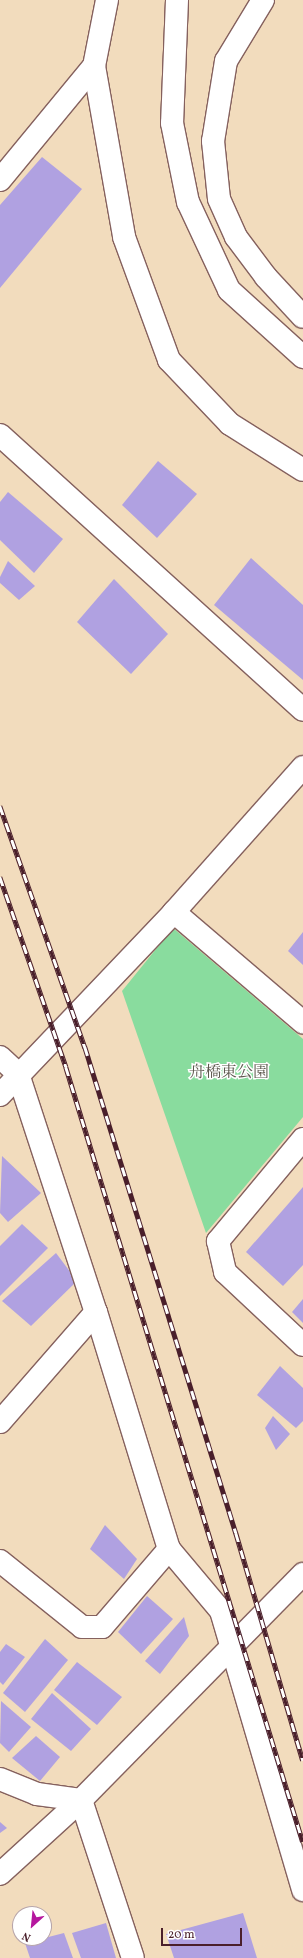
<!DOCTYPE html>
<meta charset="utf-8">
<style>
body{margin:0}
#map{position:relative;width:303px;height:1958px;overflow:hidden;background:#f2dcbd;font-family:Vollkorn,"Noto Serif JP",serif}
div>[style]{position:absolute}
.green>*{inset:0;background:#89dc9e}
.building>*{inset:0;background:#b0a1e1}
.roads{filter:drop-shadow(1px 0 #85615e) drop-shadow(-1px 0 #85615e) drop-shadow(0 1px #85615e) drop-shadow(0 -1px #85615e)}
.street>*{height:22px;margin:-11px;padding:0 11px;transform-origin:11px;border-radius:11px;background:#fff}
.highway>*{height:22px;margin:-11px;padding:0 11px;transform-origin:11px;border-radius:11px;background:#fff}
.rail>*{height:4.5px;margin-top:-2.25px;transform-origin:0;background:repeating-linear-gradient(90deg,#fff 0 9px,#4a1f2b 0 18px);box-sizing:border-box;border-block:1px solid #4a1f2b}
span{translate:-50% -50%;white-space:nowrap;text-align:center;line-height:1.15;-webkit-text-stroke:3px #fff;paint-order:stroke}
.park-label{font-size:16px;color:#5d584e}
.north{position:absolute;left:12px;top:1906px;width:40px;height:40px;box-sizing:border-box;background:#fff;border:1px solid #b7a5aa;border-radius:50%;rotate:207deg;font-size:11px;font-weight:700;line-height:16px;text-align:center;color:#4a1f2b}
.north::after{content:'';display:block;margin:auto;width:14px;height:18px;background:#b5179e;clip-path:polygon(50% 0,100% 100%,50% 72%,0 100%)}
.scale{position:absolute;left:161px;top:1928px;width:81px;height:18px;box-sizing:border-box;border:2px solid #4a1f2b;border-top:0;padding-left:5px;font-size:12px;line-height:14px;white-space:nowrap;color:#4a1f2b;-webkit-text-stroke:3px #fff;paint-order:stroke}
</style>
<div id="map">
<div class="green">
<i style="clip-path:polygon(173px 928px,303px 1039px,303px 1117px,206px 1233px,122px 991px)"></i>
</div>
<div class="building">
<i style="clip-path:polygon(42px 157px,82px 189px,0 288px,0 205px)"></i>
<i style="clip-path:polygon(158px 461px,197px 494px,157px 538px,122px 505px)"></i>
<i style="clip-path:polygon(8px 492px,63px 539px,34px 573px,0 540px,0 502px)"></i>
<i style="clip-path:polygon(251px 558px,303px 605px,303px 680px,214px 605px)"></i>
<i style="clip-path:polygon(8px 561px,35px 586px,19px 600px,0 583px,0 577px)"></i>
<i style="clip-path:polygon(114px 579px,168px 634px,131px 674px,77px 622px)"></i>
<i style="clip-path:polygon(303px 932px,303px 965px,288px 951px)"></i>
<i style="clip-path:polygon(2px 1156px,41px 1193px,8px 1222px,0 1213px)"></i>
<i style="clip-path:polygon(303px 1187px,303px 1265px,283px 1286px,246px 1252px)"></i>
<i style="clip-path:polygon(22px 1224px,48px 1248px,0 1296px,0 1246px)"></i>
<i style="clip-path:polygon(56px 1253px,77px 1281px,31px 1326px,2px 1301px)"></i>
<i style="clip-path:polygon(303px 1299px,303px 1323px,292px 1312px)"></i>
<i style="clip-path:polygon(280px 1366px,303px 1388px,303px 1421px,296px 1428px,257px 1395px)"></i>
<i style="clip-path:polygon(273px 1416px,290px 1434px,276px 1450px,265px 1428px)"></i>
<i style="clip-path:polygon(105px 1525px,137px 1559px,124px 1579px,90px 1549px)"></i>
<i style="clip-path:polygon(147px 1596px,173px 1619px,141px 1654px,118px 1632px)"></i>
<i style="clip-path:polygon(184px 1617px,189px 1636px,160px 1674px,145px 1661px)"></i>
<i style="clip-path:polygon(45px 1639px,68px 1660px,25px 1712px,3px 1693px)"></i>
<i style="clip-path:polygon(6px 1644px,25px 1657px,3px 1685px,0 1682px,0 1652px)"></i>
<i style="clip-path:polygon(77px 1662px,122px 1697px,97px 1725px,54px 1690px)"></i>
<i style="clip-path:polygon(52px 1693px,91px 1729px,71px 1751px,31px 1719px)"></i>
<i style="clip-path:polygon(1px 1701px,31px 1727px,9px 1752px,0 1743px)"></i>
<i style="clip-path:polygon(36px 1736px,60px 1757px,40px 1781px,12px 1758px)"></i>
<i style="clip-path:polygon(0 1822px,7px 1828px,0 1833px)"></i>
<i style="clip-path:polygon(243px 1913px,257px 1958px,174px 1958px,166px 1934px)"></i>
<i style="clip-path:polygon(106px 1923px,116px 1958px,81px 1958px,72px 1933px)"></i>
<i style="clip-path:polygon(64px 1933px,73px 1958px,30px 1958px,25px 1943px)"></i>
</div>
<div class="roads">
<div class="street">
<i style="left:107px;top:0;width:67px;rotate:101.1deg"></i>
<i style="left:94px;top:66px;width:174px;rotate:80deg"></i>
<i style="left:124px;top:237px;width:131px;rotate:69.9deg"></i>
<i style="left:169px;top:360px;width:88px;rotate:46.4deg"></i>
<i style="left:230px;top:424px;width:86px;rotate:32.2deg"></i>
<i style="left:0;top:180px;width:148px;rotate:-50.5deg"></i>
<i style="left:0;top:435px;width:409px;rotate:42.2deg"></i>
<i style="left:174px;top:912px;width:170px;rotate:40.5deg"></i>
<i style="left:0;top:1057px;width:25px;rotate:43deg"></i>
<i style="left:18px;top:1074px;width:250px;rotate:71.9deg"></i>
<i style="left:96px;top:1312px;width:248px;rotate:72.9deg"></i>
<i style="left:169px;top:1549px;width:81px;rotate:50deg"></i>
<i style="left:221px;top:1611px;width:291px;rotate:73.6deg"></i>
<i style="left:0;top:1095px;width:253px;rotate:-46.4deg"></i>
<i style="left:174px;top:912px;width:194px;rotate:-48.3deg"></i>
<i style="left:303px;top:1139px;width:133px;rotate:129.8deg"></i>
<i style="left:218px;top:1241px;width:32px;rotate:77deg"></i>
<i style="left:225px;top:1272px;width:107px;rotate:43.1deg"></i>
<i style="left:0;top:1422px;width:146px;rotate:-48.9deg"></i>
<i style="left:0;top:1561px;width:105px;rotate:38.8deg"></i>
<i style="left:82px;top:1627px;width:20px"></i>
<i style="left:102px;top:1627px;width:103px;rotate:-49.3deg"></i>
<i style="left:0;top:1779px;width:40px;rotate:22deg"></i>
<i style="left:37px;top:1794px;width:44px;rotate:7.8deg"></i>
<i style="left:81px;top:1800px;width:166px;rotate:71.8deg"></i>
<i style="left:0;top:1874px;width:110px;rotate:-42.4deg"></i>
<i style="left:81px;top:1800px;width:317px;rotate:-45.5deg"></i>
</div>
<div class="highway">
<i style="left:177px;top:0;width:123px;rotate:92.3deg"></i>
<i style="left:172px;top:123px;width:81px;rotate:78.6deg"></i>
<i style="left:188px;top:202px;width:97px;rotate:65deg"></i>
<i style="left:229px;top:290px;width:100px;rotate:42.2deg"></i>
<i style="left:263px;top:0;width:71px;rotate:121.2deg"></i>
<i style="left:226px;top:61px;width:81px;rotate:99.2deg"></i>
<i style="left:213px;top:141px;width:58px;rotate:84.1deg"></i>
<i style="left:219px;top:199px;width:42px;rotate:65.9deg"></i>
<i style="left:236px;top:237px;width:50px;rotate:53.1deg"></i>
<i style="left:266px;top:277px;width:54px;rotate:47.2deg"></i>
</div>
</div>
<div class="rail">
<i style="left:0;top:806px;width:256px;rotate:70.6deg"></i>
<i style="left:85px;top:1047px;width:509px;rotate:72.74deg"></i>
<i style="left:236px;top:1533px;width:237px;rotate:73.6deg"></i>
<i style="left:0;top:877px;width:201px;rotate:70.8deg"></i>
<i style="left:66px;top:1067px;width:810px;rotate:73deg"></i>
</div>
<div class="park-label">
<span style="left:229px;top:1073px">舟橋東公園</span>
</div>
<div class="north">N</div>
<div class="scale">20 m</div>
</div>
